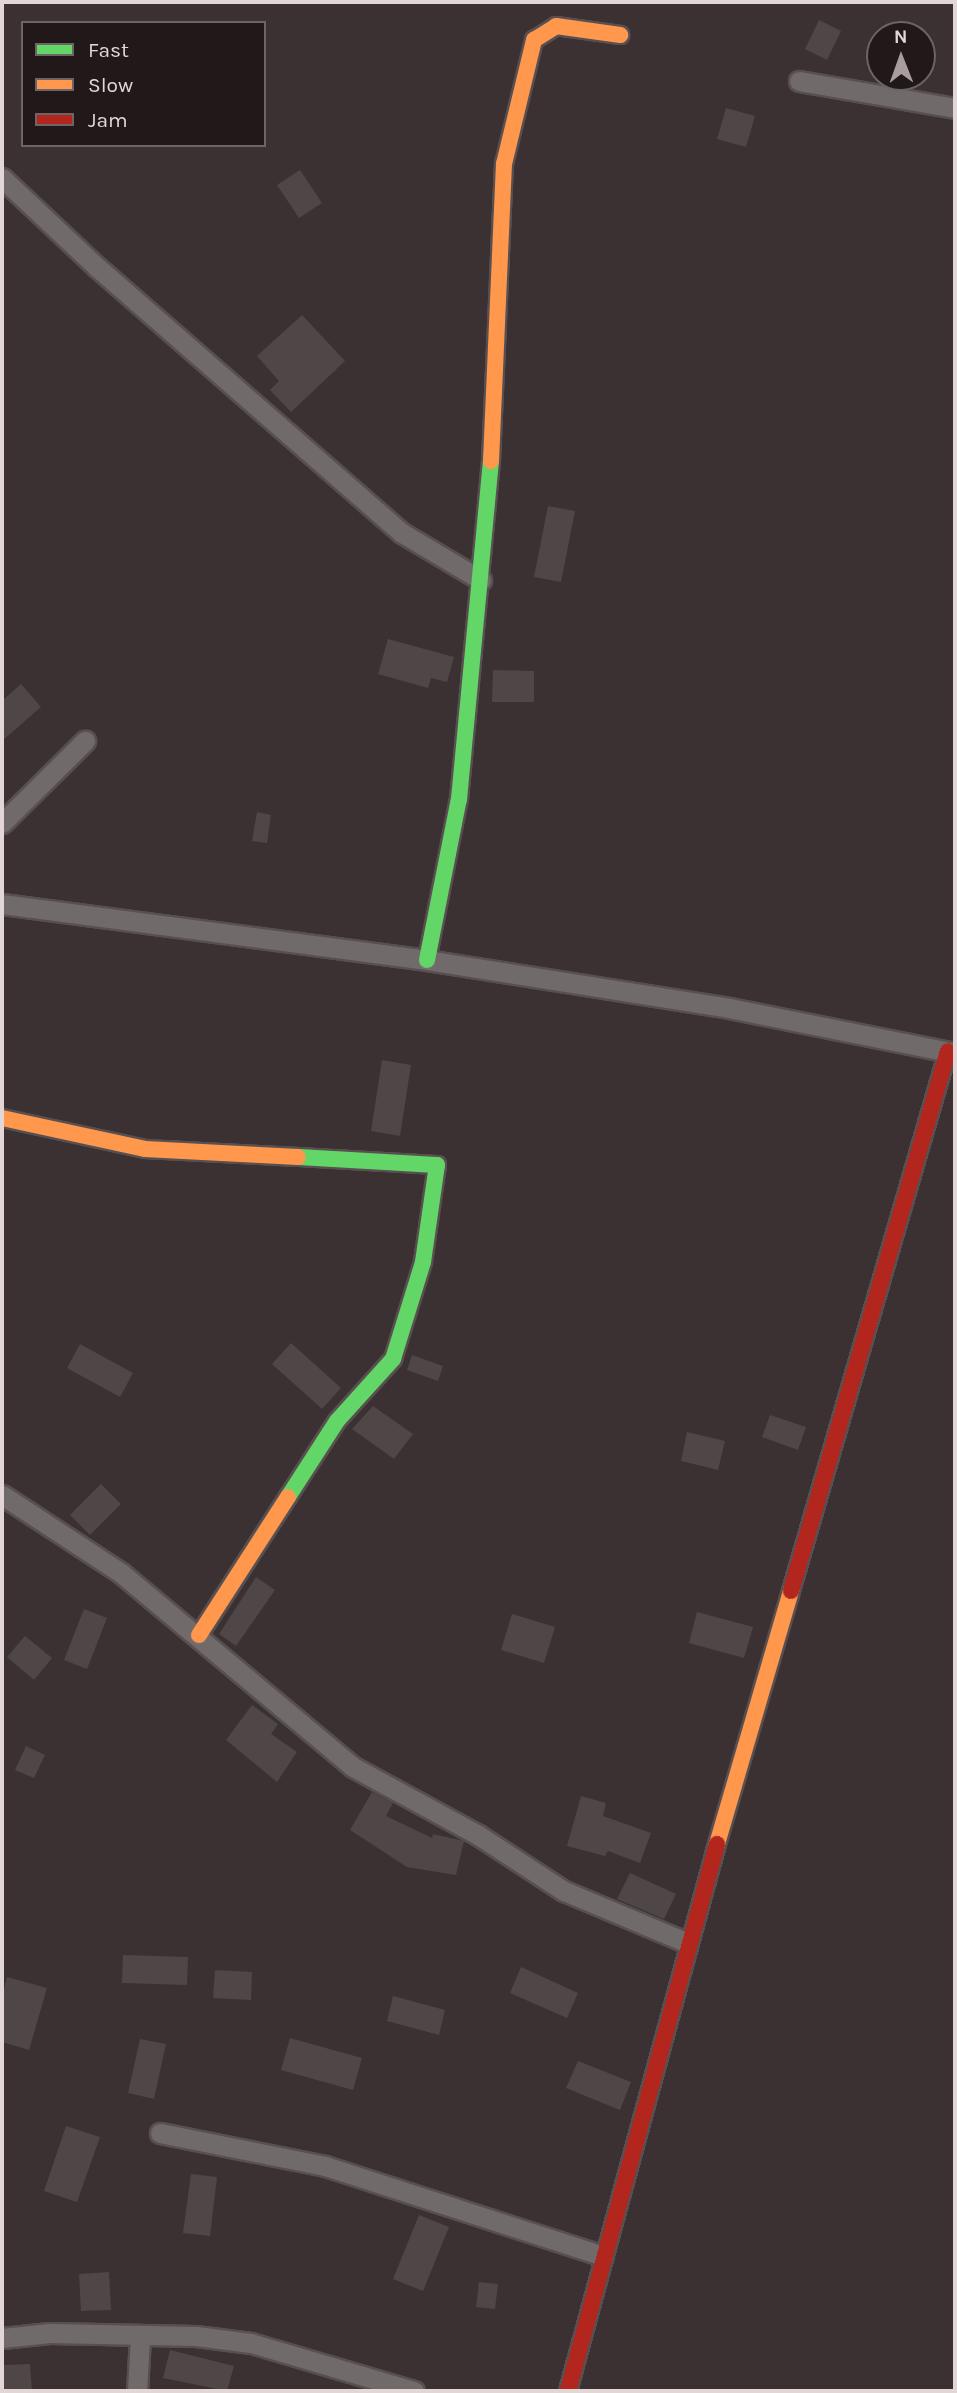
<!DOCTYPE html>
<style>
body{margin:0}
#map{position:relative;width:957px;height:2393px;overflow:hidden;background:#3b3132;font-family:Karla,sans-serif}
div>[style]{position:absolute}
.building>*{inset:0;background:#4f4647}
.roads{filter:drop-shadow(2px 0 #584f50) drop-shadow(-2px 0 #584f50) drop-shadow(0 2px #584f50) drop-shadow(0 -2px #584f50)}
.street>*{height:19px;margin:-9.5px;padding:0 9.5px;transform-origin:9.5px;border-radius:9.5px;background:#716a6b}
.fast>*{height:16px;margin:-8px;padding:0 8px;transform-origin:8px;border-radius:8px;background:#63d668}
.slow>*{height:16px;margin:-8px;padding:0 8px;transform-origin:8px;border-radius:8px;background:#ff974d}
.jam>*{height:16px;margin:-8px;padding:0 8px;transform-origin:8px;border-radius:8px;background:#b3261e}
span{translate:-50% -50%;white-space:nowrap;text-align:center;line-height:1.15;-webkit-text-stroke:5px #201819;paint-order:stroke}
.frame{position:absolute;inset:0;border:4px solid #e3d6d7;pointer-events:none}
.legend{position:absolute;left:21px;top:21px;width:245px;height:126px;box-sizing:border-box;background:#201819;border:2px solid #6e6465;margin:0;padding:9px 12px;list-style:none;font-size:21px;color:#e3d6d7}
.legend li{display:flex;align-items:center;gap:14px;height:35px}
.legend b{width:35px;border:2px solid #6e6465}
.north{position:absolute;left:866px;top:21px;width:70px;height:70px;box-sizing:border-box;background:#201819;border:2px solid #6e6465;border-radius:50%;rotate:359deg;font-size:19px;font-weight:700;line-height:28px;text-align:center;color:#e3d6d7}
.north::after{content:'';display:block;margin:auto;width:24px;height:32px;background:#a89c9d;clip-path:polygon(50% 0,100% 100%,50% 72%,0 100%)}
</style>
<div id="map">
<div class="building">
<i style="clip-path:polygon(819px 20px,841px 31px,827px 60px,805px 49px)"></i>
<i style="clip-path:polygon(726px 108px,755px 116px,746px 147px,717px 139px)"></i>
<i style="clip-path:polygon(300px 170px,322px 203px,299px 218px,277px 185px)"></i>
<i style="clip-path:polygon(302px 315px,345px 361px,291px 412px,270px 390px,279px 381px,257px 356px)"></i>
<i style="clip-path:polygon(548px 506px,575px 511px,561px 582px,534px 577px)"></i>
<i style="clip-path:polygon(388px 639px,454px 657px,447px 682px,431px 678px,428px 688px,378px 674px)"></i>
<i style="clip-path:polygon(493px 670px,534px 671px,534px 702px,492px 702px)"></i>
<i style="clip-path:polygon(21px 684px,41px 707px,2px 741px,2px 701px)"></i>
<i style="clip-path:polygon(257px 812px,271px 815px,267px 843px,252px 841px)"></i>
<i style="clip-path:polygon(382px 1060px,411px 1065px,400px 1136px,371px 1131px)"></i>
<i style="clip-path:polygon(291px 1343px,341px 1388px,322px 1409px,272px 1364px)"></i>
<i style="clip-path:polygon(80px 1344px,133px 1373px,120px 1397px,67px 1368px)"></i>
<i style="clip-path:polygon(412px 1355px,443px 1366px,438px 1381px,407px 1370px)"></i>
<i style="clip-path:polygon(373px 1406px,413px 1434px,394px 1459px,352px 1429px)"></i>
<i style="clip-path:polygon(770px 1415px,806px 1427px,798px 1450px,762px 1437px)"></i>
<i style="clip-path:polygon(687px 1432px,725px 1441px,718px 1470px,681px 1461px)"></i>
<i style="clip-path:polygon(101px 1484px,121px 1504px,90px 1535px,70px 1515px)"></i>
<i style="clip-path:polygon(256px 1577px,275px 1590px,236px 1646px,219px 1634px)"></i>
<i style="clip-path:polygon(84px 1609px,107px 1618px,87px 1669px,64px 1660px)"></i>
<i style="clip-path:polygon(697px 1612px,753px 1627px,744px 1658px,689px 1643px)"></i>
<i style="clip-path:polygon(512px 1614px,555px 1627px,544px 1663px,501px 1650px)"></i>
<i style="clip-path:polygon(25px 1636px,52px 1658px,34px 1680px,7px 1657px)"></i>
<i style="clip-path:polygon(252px 1705px,278px 1724px,271px 1734px,297px 1752px,277px 1782px,226px 1740px)"></i>
<i style="clip-path:polygon(26px 1746px,45px 1755px,34px 1778px,15px 1770px)"></i>
<i style="clip-path:polygon(372px 1792px,393px 1803px,386px 1816px,432px 1838px,433px 1834px,464px 1841px,456px 1875px,407px 1867px,350px 1830px)"></i>
<i style="clip-path:polygon(581px 1796px,606px 1803px,603px 1816px,651px 1833px,640px 1863px,608px 1851px,605px 1856px,567px 1846px)"></i>
<i style="clip-path:polygon(630px 1873px,676px 1894px,664px 1919px,617px 1899px)"></i>
<i style="clip-path:polygon(123px 1955px,188px 1957px,187px 1985px,122px 1983px)"></i>
<i style="clip-path:polygon(521px 1967px,578px 1993px,567px 2018px,510px 1993px)"></i>
<i style="clip-path:polygon(215px 1970px,252px 1972px,251px 2000px,213px 1998px)"></i>
<i style="clip-path:polygon(7px 1977px,47px 1988px,29px 2050px,2px 2042px,2px 1997px)"></i>
<i style="clip-path:polygon(393px 1996px,445px 2010px,439px 2035px,387px 2021px)"></i>
<i style="clip-path:polygon(290px 2038px,362px 2058px,353px 2090px,281px 2070px)"></i>
<i style="clip-path:polygon(140px 2039px,166px 2044px,154px 2099px,128px 2093px)"></i>
<i style="clip-path:polygon(578px 2061px,631px 2082px,620px 2110px,566px 2088px)"></i>
<i style="clip-path:polygon(66px 2126px,100px 2137px,77px 2202px,44px 2191px)"></i>
<i style="clip-path:polygon(191px 2174px,217px 2177px,210px 2236px,183px 2233px)"></i>
<i style="clip-path:polygon(419px 2215px,449px 2227px,423px 2291px,393px 2279px)"></i>
<i style="clip-path:polygon(109px 2272px,111px 2310px,81px 2311px,79px 2274px)"></i>
<i style="clip-path:polygon(479px 2282px,498px 2284px,495px 2309px,476px 2307px)"></i>
<i style="clip-path:polygon(170px 2350px,234px 2366px,227px 2391px,163px 2378px)"></i>
<i style="clip-path:polygon(30px 2364px,32px 2391px,2px 2391px,2px 2365px)"></i>
</div>
<div class="roads">
<div class="street">
<i style="left:799px;top:81px;width:158px;rotate:9.8deg"></i>
<i style="left:2px;top:178px;width:132px;rotate:43.2deg"></i>
<i style="left:98px;top:268px;width:403px;rotate:41.1deg"></i>
<i style="left:402px;top:533px;width:92px;rotate:30.7deg"></i>
<i style="left:2px;top:823px;width:117px;rotate:-44.7deg"></i>
<i style="left:2px;top:904px;width:429px;rotate:7.5deg"></i>
<i style="left:427px;top:960px;width:306px;rotate:9deg"></i>
<i style="left:729px;top:1008px;width:230px;rotate:11.3deg"></i>
<i style="left:2px;top:1495px;width:142px;rotate:33.2deg"></i>
<i style="left:121px;top:1573px;width:302px;rotate:39.9deg"></i>
<i style="left:353px;top:1767px;width:142px;rotate:28.5deg"></i>
<i style="left:478px;top:1835px;width:103px;rotate:33.1deg"></i>
<i style="left:564px;top:1891px;width:134px;rotate:22.8deg"></i>
<i style="left:160px;top:2133px;width:168px;rotate:11.3deg"></i>
<i style="left:325px;top:2166px;width:292px;rotate:17.9deg"></i>
<i style="left:2px;top:2338px;width:48px;rotate:-5.9deg"></i>
<i style="left:50px;top:2333px;width:146px;rotate:1.2deg"></i>
<i style="left:196px;top:2336px;width:55px;rotate:7.3deg"></i>
<i style="left:251px;top:2343px;width:170px;rotate:16.4deg"></i>
<i style="left:137px;top:2391px;width:54px;rotate:-86.8deg"></i>
</div>
<div class="fast">
<i style="left:427px;top:960px;width:164px;rotate:-78.8deg"></i>
<i style="left:459px;top:799px;width:340px;rotate:-84.6deg"></i>
<i style="left:288px;top:1497px;width:90px;rotate:-57.2deg"></i>
<i style="left:337px;top:1421px;width:84px;rotate:-47.9deg"></i>
<i style="left:393px;top:1359px;width:102px;rotate:-72.8deg"></i>
<i style="left:423px;top:1262px;width:98px;rotate:-81.8deg"></i>
<i style="left:437px;top:1165px;width:139px;rotate:-176.7deg"></i>
</div>
<div class="slow">
<i style="left:491px;top:461px;width:297px;rotate:-87.5deg"></i>
<i style="left:504px;top:164px;width:128px;rotate:-76.4deg"></i>
<i style="left:534px;top:40px;width:26px;rotate:-32deg"></i>
<i style="left:556px;top:26px;width:65px;rotate:8deg"></i>
<i style="left:2px;top:1118px;width:146px;rotate:12.2deg"></i>
<i style="left:145px;top:1149px;width:153px;rotate:3deg"></i>
<i style="left:199px;top:1635px;width:164px;rotate:-57.2deg"></i>
<i style="left:717px;top:1844px;width:264px;rotate:-73.7deg"></i>
</div>
<div class="jam">
<i style="left:791px;top:1591px;width:562px;rotate:-73.79deg"></i>
<i style="left:568px;top:2391px;width:567px;rotate:-74.76deg"></i>
</div>
</div>
<div class="frame"></div>
<ul class="legend">
<li><b style="height:9px;background:#63d668"></b>Fast</li>
<li><b style="height:9px;background:#ff974d"></b>Slow</li>
<li><b style="height:9px;background:#b3261e"></b>Jam</li>
</ul>
<div class="north">N</div>
</div>
